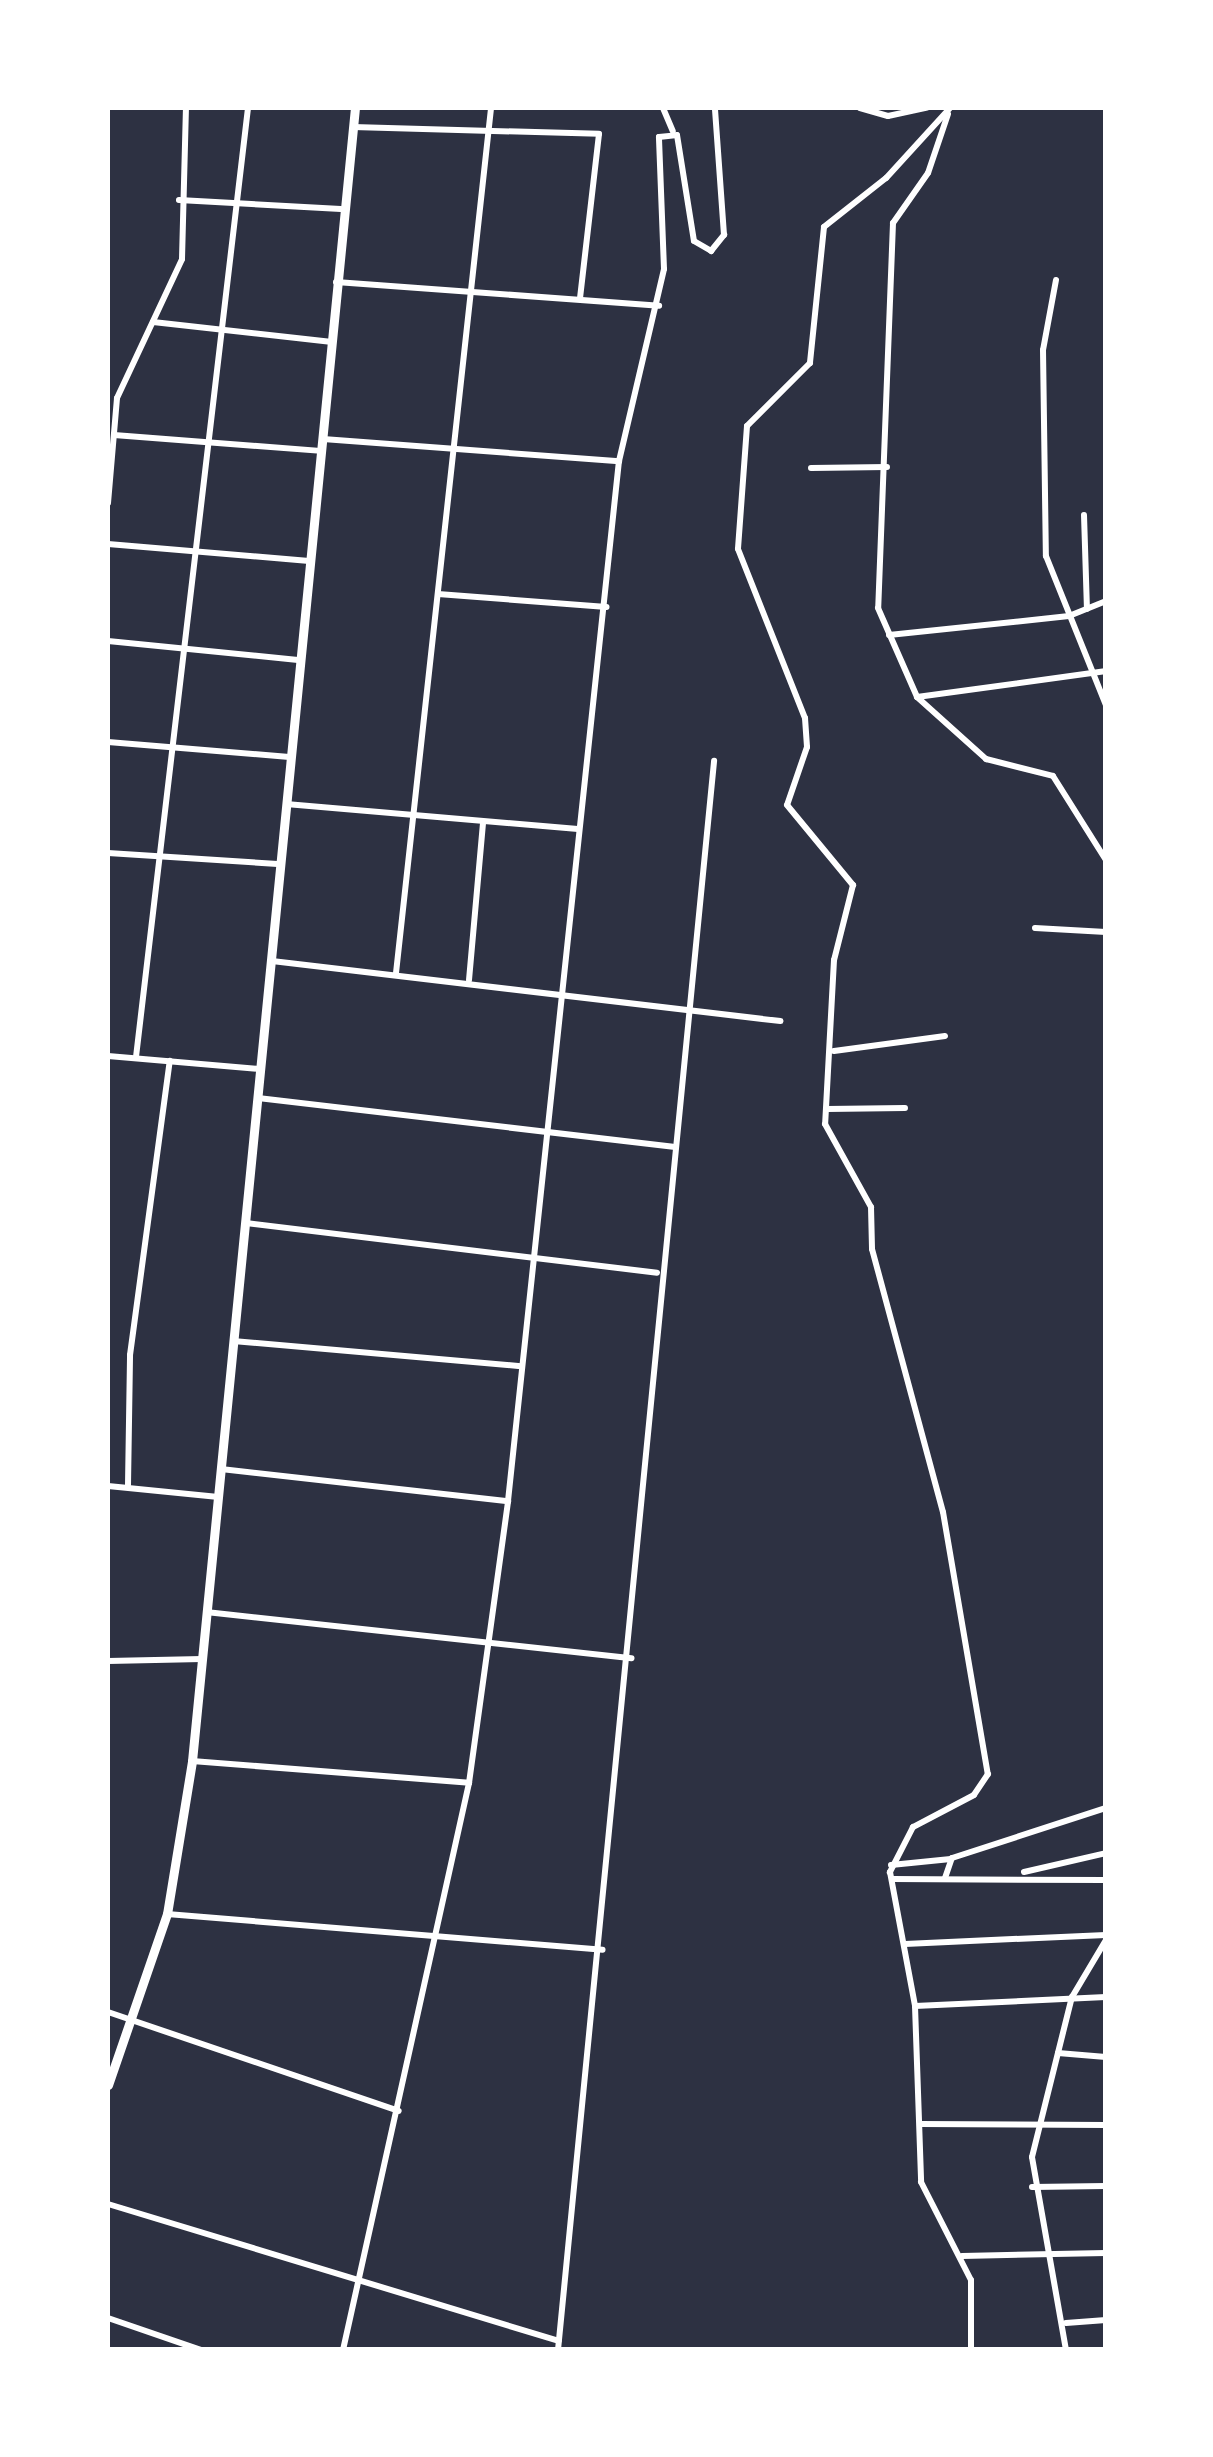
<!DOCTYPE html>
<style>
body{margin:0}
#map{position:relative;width:1213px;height:2457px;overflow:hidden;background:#2d3142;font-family:"Public Sans",sans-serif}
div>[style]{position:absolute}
.minor>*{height:6px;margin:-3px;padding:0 3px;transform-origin:3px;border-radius:3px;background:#fff}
.tertiary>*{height:9px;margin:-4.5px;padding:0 4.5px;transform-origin:4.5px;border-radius:4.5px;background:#fff}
span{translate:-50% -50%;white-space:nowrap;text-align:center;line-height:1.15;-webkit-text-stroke:10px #fff;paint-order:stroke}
.frame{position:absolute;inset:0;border:110px solid #fff;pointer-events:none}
</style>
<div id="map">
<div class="minor">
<i style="left:663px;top:108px;width:25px;rotate:67deg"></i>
<i style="left:860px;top:108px;width:29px;rotate:16deg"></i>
<i style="left:888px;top:116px;width:40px;rotate:-12deg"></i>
<i style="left:950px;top:108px;width:95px;rotate:132.4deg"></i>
<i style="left:886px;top:178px;width:79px;rotate:141.7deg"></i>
<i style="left:824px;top:227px;width:137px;rotate:95.9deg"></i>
<i style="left:810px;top:363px;width:89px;rotate:135deg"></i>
<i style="left:747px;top:426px;width:123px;rotate:94.2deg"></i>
<i style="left:738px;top:549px;width:182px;rotate:68.4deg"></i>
<i style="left:805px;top:718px;width:29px;rotate:86deg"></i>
<i style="left:807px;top:747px;width:61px;rotate:109deg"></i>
<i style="left:787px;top:805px;width:104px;rotate:50.5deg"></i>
<i style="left:853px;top:885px;width:77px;rotate:104.2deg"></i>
<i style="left:834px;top:960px;width:164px;rotate:93.1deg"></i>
<i style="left:825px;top:1124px;width:95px;rotate:61deg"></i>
<i style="left:871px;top:1207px;width:42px;rotate:88.6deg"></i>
<i style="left:872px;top:1249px;width:272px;rotate:74.9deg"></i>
<i style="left:943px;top:1512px;width:266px;rotate:80.3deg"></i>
<i style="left:988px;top:1774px;width:25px;rotate:124deg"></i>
<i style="left:974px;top:1795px;width:69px;rotate:152.3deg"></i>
<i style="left:913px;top:1827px;width:51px;rotate:117.1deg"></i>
<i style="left:890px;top:1872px;width:136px;rotate:79.4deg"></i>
<i style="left:915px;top:2006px;width:176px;rotate:88deg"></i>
<i style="left:921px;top:2182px;width:110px;rotate:63deg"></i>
<i style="left:971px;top:2280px;width:70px;rotate:90deg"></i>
<i style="left:948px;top:114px;width:62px;rotate:108.7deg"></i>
<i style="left:928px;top:173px;width:61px;rotate:125deg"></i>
<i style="left:893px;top:223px;width:385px;rotate:92.2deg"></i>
<i style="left:878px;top:608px;width:97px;rotate:66.3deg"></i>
<i style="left:917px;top:697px;width:93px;rotate:41.9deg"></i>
<i style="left:986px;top:759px;width:69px;rotate:14.2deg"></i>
<i style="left:1053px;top:776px;width:99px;rotate:57.8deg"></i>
<i style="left:353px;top:127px;width:246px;rotate:1.6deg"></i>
<i style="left:599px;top:134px;width:166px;rotate:96.6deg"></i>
<i style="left:179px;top:200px;width:162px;rotate:3.2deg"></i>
<i style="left:1056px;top:280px;width:71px;rotate:100.5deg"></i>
<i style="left:1043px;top:350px;width:206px;rotate:89.2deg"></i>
<i style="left:1046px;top:556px;width:161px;rotate:68.1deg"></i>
<i style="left:336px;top:282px;width:324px;rotate:4.2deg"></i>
<i style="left:153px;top:322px;width:178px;rotate:6.4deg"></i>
<i style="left:114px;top:435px;width:207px;rotate:4.4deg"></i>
<i style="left:323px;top:439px;width:297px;rotate:4.3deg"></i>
<i style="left:811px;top:468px;width:76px;rotate:-0.8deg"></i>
<i style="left:108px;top:503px;width:105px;rotate:-85.1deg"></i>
<i style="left:117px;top:398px;width:153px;rotate:-64.9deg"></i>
<i style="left:182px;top:259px;width:151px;rotate:-88.5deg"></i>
<i style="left:1084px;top:515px;width:94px;rotate:88.2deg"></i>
<i style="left:108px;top:544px;width:202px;rotate:4.8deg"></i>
<i style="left:438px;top:594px;width:169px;rotate:4.4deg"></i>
<i style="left:889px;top:635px;width:181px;rotate:-6deg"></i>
<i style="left:1069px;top:616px;width:40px;rotate:-22deg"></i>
<i style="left:108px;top:641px;width:191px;rotate:5.7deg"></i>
<i style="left:917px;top:697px;width:191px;rotate:-7.8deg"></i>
<i style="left:108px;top:742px;width:182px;rotate:4.7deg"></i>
<i style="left:286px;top:804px;width:293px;rotate:4.9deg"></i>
<i style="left:108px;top:853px;width:170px;rotate:3.7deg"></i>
<i style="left:1035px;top:928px;width:71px;rotate:3.2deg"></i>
<i style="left:272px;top:961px;width:512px;rotate:6.74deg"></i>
<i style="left:396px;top:973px;width:870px;rotate:-83.73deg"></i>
<i style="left:469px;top:980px;width:158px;rotate:-84.9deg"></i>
<i style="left:834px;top:1051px;width:112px;rotate:-7.7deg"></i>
<i style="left:108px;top:1056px;width:154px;rotate:4.9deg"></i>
<i style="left:136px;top:1057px;width:956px;rotate:-83.27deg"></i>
<i style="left:258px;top:1098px;width:418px;rotate:6.7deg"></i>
<i style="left:827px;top:1109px;width:78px;rotate:-0.7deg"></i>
<i style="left:246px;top:1223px;width:414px;rotate:6.9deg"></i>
<i style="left:233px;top:1341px;width:289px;rotate:5deg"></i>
<i style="left:221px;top:1469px;width:289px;rotate:6.4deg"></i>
<i style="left:128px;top:1485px;width:130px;rotate:-89.1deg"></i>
<i style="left:130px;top:1355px;width:297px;rotate:-82.3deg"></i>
<i style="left:108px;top:1486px;width:111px;rotate:5.7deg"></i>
<i style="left:206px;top:1612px;width:428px;rotate:6.2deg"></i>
<i style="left:108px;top:1661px;width:94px;rotate:-1.2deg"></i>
<i style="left:192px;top:1761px;width:278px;rotate:4.5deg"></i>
<i style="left:891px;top:1865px;width:60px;rotate:-5.7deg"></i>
<i style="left:1024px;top:1872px;width:84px;rotate:-13deg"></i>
<i style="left:945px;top:1878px;width:21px;rotate:-71deg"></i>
<i style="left:952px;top:1858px;width:162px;rotate:-18deg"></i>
<i style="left:892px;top:1879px;width:214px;rotate:0.3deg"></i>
<i style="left:167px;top:1914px;width:437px;rotate:4.7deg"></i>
<i style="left:905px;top:1944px;width:201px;rotate:-2.6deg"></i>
<i style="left:915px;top:2006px;width:191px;rotate:-2.7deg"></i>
<i style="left:108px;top:2012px;width:307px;rotate:18.8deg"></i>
<i style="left:1058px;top:2053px;width:48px;rotate:4.8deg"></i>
<i style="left:920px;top:2124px;width:186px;rotate:0.3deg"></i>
<i style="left:1032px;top:2187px;width:74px;rotate:-0.8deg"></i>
<i style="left:108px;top:2204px;width:471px;rotate:16.9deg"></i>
<i style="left:962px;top:2256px;width:144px;rotate:-1.2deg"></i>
<i style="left:108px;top:2318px;width:98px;rotate:19deg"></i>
<i style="left:1066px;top:2323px;width:40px;rotate:-4.3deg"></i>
<i style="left:343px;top:2350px;width:581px;rotate:-77.47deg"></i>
<i style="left:469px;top:1783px;width:285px;rotate:-82.1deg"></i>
<i style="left:508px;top:1501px;width:1046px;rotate:-83.91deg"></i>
<i style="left:619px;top:461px;width:197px;rotate:-76.8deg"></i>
<i style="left:664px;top:269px;width:132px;rotate:-92.2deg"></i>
<i style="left:659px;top:137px;width:18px;rotate:-6deg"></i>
<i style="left:677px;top:135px;width:107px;rotate:80.9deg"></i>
<i style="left:694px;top:241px;width:20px;rotate:30deg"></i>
<i style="left:711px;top:251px;width:21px;rotate:-51deg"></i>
<i style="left:724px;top:235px;width:127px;rotate:-94.1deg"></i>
<i style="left:558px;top:2350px;width:1597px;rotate:-84.39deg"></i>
<i style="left:1066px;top:2350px;width:196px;rotate:-100deg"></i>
<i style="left:1032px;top:2157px;width:165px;rotate:-76deg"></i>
<i style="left:1072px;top:1997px;width:66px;rotate:-59.2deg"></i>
</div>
<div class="tertiary">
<i style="left:108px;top:2085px;width:181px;rotate:-71deg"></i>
<i style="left:167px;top:1914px;width:155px;rotate:-80.7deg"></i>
<i style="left:192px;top:1761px;width:1661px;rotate:-84.37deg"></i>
</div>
<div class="frame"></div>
</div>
